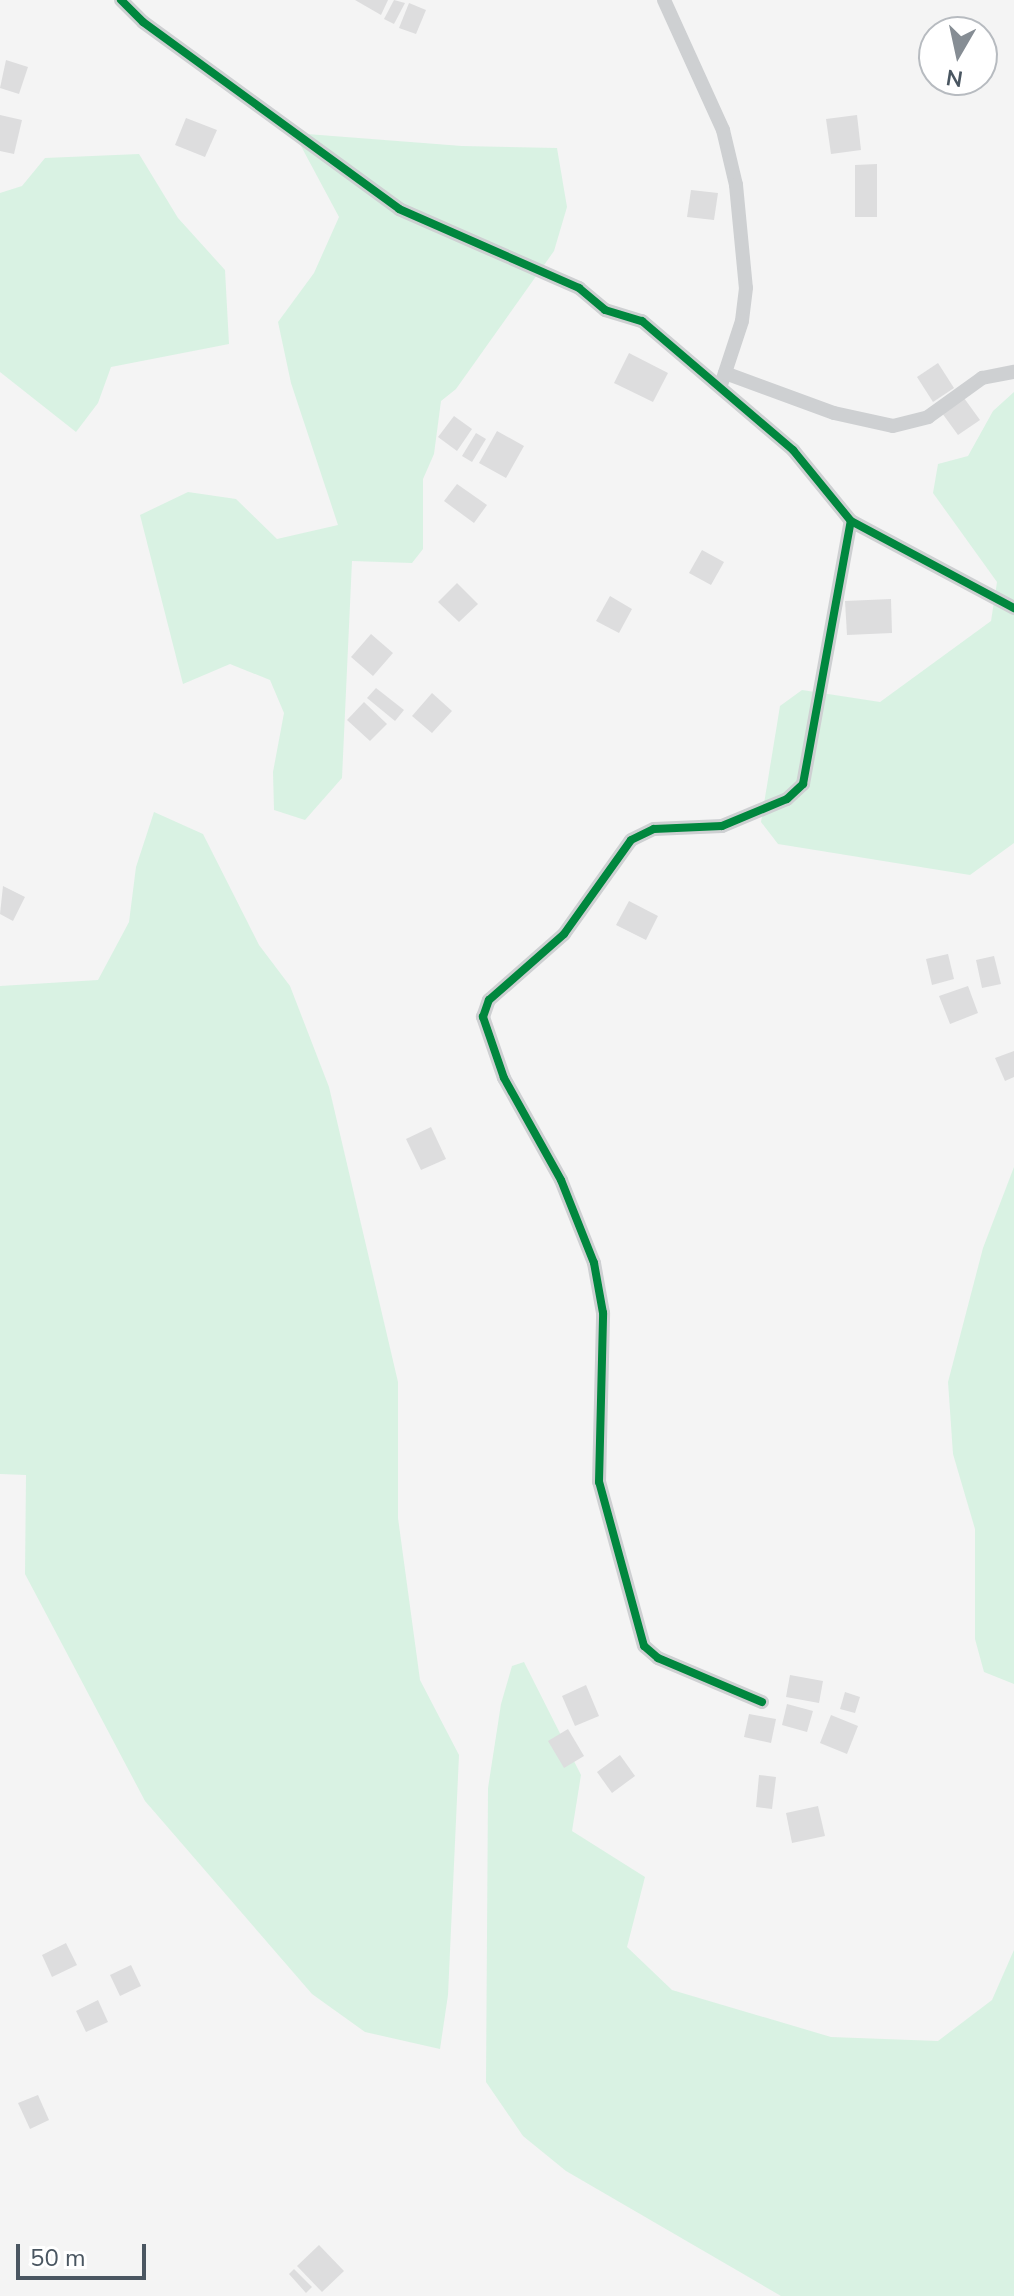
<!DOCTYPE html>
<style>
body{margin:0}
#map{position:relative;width:1014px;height:2296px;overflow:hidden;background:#f4f4f4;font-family:"Nunito Sans",sans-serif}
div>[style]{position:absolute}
.green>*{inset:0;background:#d9f2e3}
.building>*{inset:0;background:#ddddde}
.minor>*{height:14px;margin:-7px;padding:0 7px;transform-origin:7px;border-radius:7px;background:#ced0d2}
.cycleway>*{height:8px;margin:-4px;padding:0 4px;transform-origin:4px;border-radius:4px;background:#00873e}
span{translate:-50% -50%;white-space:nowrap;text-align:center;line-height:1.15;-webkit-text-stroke:6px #fff;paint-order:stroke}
.north{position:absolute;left:918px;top:16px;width:80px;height:80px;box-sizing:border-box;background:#fff;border:2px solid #b7bbc0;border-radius:50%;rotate:189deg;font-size:22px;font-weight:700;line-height:32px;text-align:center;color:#4a5661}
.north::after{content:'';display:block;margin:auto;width:28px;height:36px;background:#868d94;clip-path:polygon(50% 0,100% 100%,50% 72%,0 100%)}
.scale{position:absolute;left:16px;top:2244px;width:130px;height:36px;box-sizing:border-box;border:4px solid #4a5661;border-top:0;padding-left:10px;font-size:24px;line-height:28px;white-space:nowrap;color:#4a5661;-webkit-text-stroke:6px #fff;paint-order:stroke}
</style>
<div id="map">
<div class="green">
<i style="clip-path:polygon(294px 133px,462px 146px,557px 148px,567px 207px,554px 251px,456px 389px,441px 401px,434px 454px,423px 479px,423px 549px,412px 563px,352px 561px,342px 778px,305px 820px,274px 810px,273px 772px,284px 713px,270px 680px,230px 664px,183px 684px,140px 515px,188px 492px,236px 499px,277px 539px,338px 525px,291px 383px,278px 322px,314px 273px,339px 217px)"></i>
<i style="clip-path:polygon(139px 154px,178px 218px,225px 270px,229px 344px,111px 367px,98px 403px,76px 432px,0 372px,0 193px,22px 186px,45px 158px)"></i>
<i style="clip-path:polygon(1014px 392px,1014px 843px,970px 875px,778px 844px,761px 822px,780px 706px,802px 690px,880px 702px,991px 621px,997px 582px,933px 493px,938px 464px,968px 456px,993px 411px)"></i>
<i style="clip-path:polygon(154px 812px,203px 834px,259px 945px,290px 986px,329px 1087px,398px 1382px,398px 1518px,420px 1680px,459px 1755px,448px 1995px,440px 2049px,365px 2032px,312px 1994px,145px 1801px,25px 1574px,26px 1475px,0 1474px,0 986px,98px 980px,129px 922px,136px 867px)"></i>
<i style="clip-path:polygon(1014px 1167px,1014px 1684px,984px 1672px,975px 1639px,975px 1529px,953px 1454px,948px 1382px,983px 1248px)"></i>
<i style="clip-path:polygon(524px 1662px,581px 1775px,572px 1831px,645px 1877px,627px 1947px,672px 1990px,831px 2037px,938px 2041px,992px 2000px,1014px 1950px,1014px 2296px,781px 2296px,566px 2171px,523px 2136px,486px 2082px,488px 1788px,501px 1704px,512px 1666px)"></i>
</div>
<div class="building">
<i style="clip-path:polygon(355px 0,388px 0,381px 15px)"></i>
<i style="clip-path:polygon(394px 0,405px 3px,394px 24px,384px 19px)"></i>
<i style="clip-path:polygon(409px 3px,426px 10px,416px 34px,399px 28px)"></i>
<i style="clip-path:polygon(6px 60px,28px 67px,19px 94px,0 88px)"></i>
<i style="clip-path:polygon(0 115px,22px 120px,14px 154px,0 151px)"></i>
<i style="clip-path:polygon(857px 115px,861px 150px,831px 154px,826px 119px)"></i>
<i style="clip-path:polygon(186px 118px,217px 130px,205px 157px,175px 145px)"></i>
<i style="clip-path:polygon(877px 164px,877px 217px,855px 217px,855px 165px)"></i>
<i style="clip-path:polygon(691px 190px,718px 193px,714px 220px,687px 217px)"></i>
<i style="clip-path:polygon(629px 353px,668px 373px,653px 402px,614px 383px)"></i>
<i style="clip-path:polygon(938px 363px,954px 388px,933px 402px,917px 377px)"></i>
<i style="clip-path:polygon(964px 398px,980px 420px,958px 435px,942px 413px)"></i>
<i style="clip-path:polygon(454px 416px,472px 429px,457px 451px,438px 437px)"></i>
<i style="clip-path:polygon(497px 431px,524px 446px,506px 478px,479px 463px)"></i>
<i style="clip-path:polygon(476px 433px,486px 439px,472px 462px,462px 456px)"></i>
<i style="clip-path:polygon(457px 484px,487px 505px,474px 523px,444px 501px)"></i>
<i style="clip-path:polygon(702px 550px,724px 562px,711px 585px,689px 573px)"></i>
<i style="clip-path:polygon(457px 583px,478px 604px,459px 622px,438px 602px)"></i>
<i style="clip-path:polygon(610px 596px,632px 609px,619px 633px,596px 621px)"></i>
<i style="clip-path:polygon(891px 599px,892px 633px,847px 635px,845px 601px)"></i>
<i style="clip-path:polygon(371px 634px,393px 653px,373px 676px,351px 657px)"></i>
<i style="clip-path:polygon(376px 688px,404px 710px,395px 721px,367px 698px)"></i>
<i style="clip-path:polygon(432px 693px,452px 711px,432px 733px,412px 716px)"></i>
<i style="clip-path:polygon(364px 702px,387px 724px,370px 741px,347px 720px)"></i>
<i style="clip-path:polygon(3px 886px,25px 897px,13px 921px,0 914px)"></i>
<i style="clip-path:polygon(629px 901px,658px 916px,646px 940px,616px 925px)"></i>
<i style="clip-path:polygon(948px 954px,954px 979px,932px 985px,926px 959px)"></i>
<i style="clip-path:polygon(994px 956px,1001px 984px,982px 988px,976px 960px)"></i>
<i style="clip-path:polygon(968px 986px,978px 1013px,950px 1024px,939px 996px)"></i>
<i style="clip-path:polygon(1014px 1051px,1014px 1077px,1005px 1081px,995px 1058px)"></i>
<i style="clip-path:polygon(431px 1127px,446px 1159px,421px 1170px,406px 1139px)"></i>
<i style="clip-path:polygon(790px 1675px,823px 1681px,819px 1703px,786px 1697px)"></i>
<i style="clip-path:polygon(586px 1685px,599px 1716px,575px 1726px,562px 1696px)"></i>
<i style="clip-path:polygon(845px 1692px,860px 1697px,855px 1713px,840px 1709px)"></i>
<i style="clip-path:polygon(787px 1704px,813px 1711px,807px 1732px,782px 1725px)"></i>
<i style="clip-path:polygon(749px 1714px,776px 1719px,771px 1743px,744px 1737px)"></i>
<i style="clip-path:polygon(831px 1715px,858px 1726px,847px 1754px,820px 1743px)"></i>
<i style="clip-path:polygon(568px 1729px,584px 1756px,564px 1768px,548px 1741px)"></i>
<i style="clip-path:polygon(620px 1755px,635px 1776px,612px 1793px,597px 1772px)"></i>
<i style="clip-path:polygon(759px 1775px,776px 1777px,772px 1809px,756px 1807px)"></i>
<i style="clip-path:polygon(818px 1806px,825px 1836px,792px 1843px,786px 1813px)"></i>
<i style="clip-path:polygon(66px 1943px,77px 1965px,52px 1977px,42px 1955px)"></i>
<i style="clip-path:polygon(131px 1965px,141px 1986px,120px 1996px,110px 1975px)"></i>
<i style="clip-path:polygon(98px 2000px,108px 2022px,86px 2032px,76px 2011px)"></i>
<i style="clip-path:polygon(38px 2095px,49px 2120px,30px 2129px,18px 2103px)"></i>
<i style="clip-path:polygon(319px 2245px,344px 2271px,322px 2292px,297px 2266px)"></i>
<i style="clip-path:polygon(294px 2269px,312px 2287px,306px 2293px,289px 2274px)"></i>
</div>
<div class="minor">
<i style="left:121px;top:0;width:31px;rotate:45deg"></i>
<i style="left:143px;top:22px;width:317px;rotate:36.1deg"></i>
<i style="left:399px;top:209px;width:197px;rotate:23.7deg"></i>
<i style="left:579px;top:288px;width:34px;rotate:40deg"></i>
<i style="left:605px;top:310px;width:39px;rotate:17deg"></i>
<i style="left:642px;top:321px;width:199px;rotate:40.5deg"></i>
<i style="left:793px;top:450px;width:92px;rotate:50.8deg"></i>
<i style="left:851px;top:521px;width:185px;rotate:28.1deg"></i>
<i style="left:664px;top:0;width:143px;rotate:65.6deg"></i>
<i style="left:723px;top:130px;width:57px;rotate:76.7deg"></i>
<i style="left:736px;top:185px;width:103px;rotate:84.5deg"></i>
<i style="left:746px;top:288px;width:33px;rotate:97deg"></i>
<i style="left:742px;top:321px;width:67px;rotate:108.2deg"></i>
<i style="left:725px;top:373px;width:116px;rotate:20.2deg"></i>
<i style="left:834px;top:413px;width:60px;rotate:12.4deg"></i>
<i style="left:893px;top:426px;width:36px;rotate:-14deg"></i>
<i style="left:928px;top:417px;width:67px;rotate:-35.8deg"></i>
<i style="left:982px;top:378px;width:33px;rotate:-11deg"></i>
<i style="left:762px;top:1702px;width:113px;rotate:-157.1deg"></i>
<i style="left:658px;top:1658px;width:18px;rotate:-139deg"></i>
<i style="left:644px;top:1646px;width:170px;rotate:-105.3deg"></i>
<i style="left:599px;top:1482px;width:169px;rotate:-88.6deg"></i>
<i style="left:603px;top:1313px;width:51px;rotate:-100.2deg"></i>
<i style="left:594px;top:1263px;width:89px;rotate:-111.7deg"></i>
<i style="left:561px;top:1180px;width:117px;rotate:-119.2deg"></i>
<i style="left:504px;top:1078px;width:65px;rotate:-109deg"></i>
<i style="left:483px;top:1017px;width:18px;rotate:-71deg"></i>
<i style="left:489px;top:1000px;width:100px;rotate:-41.3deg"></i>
<i style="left:564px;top:934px;width:115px;rotate:-54.5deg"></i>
<i style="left:631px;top:840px;width:25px;rotate:-26deg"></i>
<i style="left:654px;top:829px;width:68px;rotate:-2.5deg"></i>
<i style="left:722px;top:826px;width:70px;rotate:-22.6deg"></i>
<i style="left:787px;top:799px;width:22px;rotate:-43deg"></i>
<i style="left:803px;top:784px;width:267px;rotate:-79.7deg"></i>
</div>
<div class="cycleway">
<i style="left:121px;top:0;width:31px;rotate:45deg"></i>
<i style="left:143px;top:22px;width:317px;rotate:36.1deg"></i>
<i style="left:399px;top:209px;width:197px;rotate:23.7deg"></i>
<i style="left:579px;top:288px;width:34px;rotate:40deg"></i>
<i style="left:605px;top:310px;width:39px;rotate:17deg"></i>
<i style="left:642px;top:321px;width:199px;rotate:40.5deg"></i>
<i style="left:793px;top:450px;width:92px;rotate:50.8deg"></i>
<i style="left:851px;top:521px;width:185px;rotate:28.1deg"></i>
<i style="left:762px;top:1702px;width:113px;rotate:-157.1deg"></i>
<i style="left:658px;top:1658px;width:18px;rotate:-139deg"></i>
<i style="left:644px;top:1646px;width:170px;rotate:-105.3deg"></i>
<i style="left:599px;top:1482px;width:169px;rotate:-88.6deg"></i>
<i style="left:603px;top:1313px;width:51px;rotate:-100.2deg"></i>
<i style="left:594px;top:1263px;width:89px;rotate:-111.7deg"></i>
<i style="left:561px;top:1180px;width:117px;rotate:-119.2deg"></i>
<i style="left:504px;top:1078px;width:65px;rotate:-109deg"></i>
<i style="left:483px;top:1017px;width:18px;rotate:-71deg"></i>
<i style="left:489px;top:1000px;width:100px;rotate:-41.3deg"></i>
<i style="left:564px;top:934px;width:115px;rotate:-54.5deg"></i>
<i style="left:631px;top:840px;width:25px;rotate:-26deg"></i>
<i style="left:654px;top:829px;width:68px;rotate:-2.5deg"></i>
<i style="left:722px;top:826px;width:70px;rotate:-22.6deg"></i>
<i style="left:787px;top:799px;width:22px;rotate:-43deg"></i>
<i style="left:803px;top:784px;width:267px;rotate:-79.7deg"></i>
</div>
<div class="north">N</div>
<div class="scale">50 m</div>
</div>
